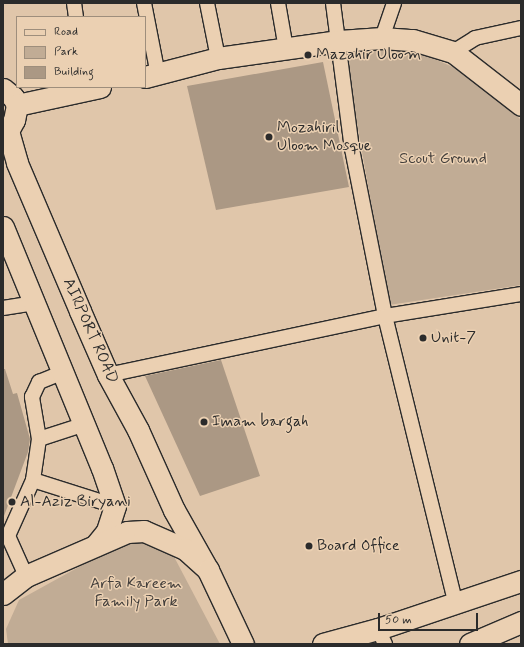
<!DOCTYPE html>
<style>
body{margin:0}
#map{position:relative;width:524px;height:647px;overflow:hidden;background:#e0c6aa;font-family:Mynerve,sans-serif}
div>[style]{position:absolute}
.green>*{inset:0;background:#c1ac95}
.building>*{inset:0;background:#ab9884}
.roads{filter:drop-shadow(1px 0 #2b2b2b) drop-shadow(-1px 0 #2b2b2b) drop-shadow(0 1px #2b2b2b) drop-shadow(0 -1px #2b2b2b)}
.street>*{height:14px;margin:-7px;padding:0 7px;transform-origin:7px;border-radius:7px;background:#ebd0b2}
.secondary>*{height:21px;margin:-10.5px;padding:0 10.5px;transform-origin:10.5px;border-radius:10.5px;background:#ebd0b2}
.dots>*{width:11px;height:11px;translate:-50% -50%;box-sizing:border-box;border:2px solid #ebd0b2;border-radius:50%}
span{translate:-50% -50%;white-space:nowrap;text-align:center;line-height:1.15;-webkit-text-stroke:3px #ebd0b2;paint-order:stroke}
.poi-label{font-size:16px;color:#2b2b2b}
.left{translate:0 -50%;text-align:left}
.park-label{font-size:16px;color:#423e3b}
.street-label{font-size:16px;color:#2b2b2b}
.frame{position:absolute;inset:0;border:4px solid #2b2b2b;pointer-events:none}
.legend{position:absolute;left:16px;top:16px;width:130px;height:72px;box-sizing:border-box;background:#ebd0b2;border:1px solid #9e8e7c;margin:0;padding:5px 7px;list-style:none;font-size:12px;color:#2b2b2b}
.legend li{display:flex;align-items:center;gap:8px;height:20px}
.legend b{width:20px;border:1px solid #9e8e7c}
.scale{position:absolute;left:378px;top:613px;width:100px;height:18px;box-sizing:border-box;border:2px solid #2b2b2b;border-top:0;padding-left:5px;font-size:12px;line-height:14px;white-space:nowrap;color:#2b2b2b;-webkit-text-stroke:3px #ebd0b2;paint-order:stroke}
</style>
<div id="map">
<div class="green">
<i style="clip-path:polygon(381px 48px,414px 50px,455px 68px,505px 104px,521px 120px,521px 285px,389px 305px,344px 49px)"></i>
<i style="clip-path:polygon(148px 540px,171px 551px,220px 644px,8px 644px,6px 629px,19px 600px,126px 541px)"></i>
</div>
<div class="building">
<i style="clip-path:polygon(323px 62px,349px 187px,216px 210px,187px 86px)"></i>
<i style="clip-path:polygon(221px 360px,260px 476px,200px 496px,145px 376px)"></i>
<i style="clip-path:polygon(3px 369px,5px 369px,13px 394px,17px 393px,30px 439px,28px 452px,4px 516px)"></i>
</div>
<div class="roads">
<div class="street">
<i style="left:74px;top:3px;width:14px;rotate:82deg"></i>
<i style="left:144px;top:3px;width:73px;rotate:79deg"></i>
<i style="left:207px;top:3px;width:56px;rotate:78.7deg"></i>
<i style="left:278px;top:3px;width:47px;rotate:80.1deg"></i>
<i style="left:333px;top:3px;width:147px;rotate:82.6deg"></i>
<i style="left:352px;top:149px;width:170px;rotate:78.8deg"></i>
<i style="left:385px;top:316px;width:294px;rotate:76.2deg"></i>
<i style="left:382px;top:38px;width:37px;rotate:-71deg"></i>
<i style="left:453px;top:52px;width:26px;rotate:-32deg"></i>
<i style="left:475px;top:38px;width:47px;rotate:-12.3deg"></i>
<i style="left:3px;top:308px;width:30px;rotate:-9deg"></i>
<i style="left:108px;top:375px;width:283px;rotate:-12deg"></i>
<i style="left:385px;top:316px;width:138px;rotate:-9.2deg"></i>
<i style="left:39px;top:439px;width:45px;rotate:-18deg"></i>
<i style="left:33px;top:480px;width:86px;rotate:17.6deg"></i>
<i style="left:26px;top:576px;width:44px;rotate:-114.2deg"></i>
<i style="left:8px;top:536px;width:61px;rotate:-65.9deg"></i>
<i style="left:33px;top:480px;width:41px;rotate:-81.7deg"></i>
<i style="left:39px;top:439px;width:43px;rotate:-99.5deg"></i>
<i style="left:32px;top:397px;width:17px;rotate:-65deg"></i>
<i style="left:39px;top:382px;width:24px;rotate:-22deg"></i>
<i style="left:378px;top:629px;width:17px;rotate:65deg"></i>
</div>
<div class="secondary">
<i style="left:145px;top:77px;width:75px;rotate:-14.6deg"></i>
<i style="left:218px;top:58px;width:122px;rotate:-8deg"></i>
<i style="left:339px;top:41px;width:43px;rotate:-4deg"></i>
<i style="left:382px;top:38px;width:31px;rotate:4deg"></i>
<i style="left:413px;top:40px;width:42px;rotate:16.7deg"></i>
<i style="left:453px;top:52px;width:86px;rotate:37.9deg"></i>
<i style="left:3px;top:89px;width:13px;rotate:39deg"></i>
<i style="left:13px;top:97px;width:9px;rotate:63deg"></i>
<i style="left:17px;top:105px;width:15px;rotate:101deg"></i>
<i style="left:14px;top:120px;width:13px;rotate:119deg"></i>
<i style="left:8px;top:131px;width:33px;rotate:74deg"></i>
<i style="left:17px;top:163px;width:161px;rotate:66.9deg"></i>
<i style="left:80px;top:311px;width:70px;rotate:66.4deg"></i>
<i style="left:108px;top:375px;width:63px;rotate:61.4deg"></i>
<i style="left:138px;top:430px;width:88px;rotate:65.8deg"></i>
<i style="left:174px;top:510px;width:69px;rotate:60.5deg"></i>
<i style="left:17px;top:105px;width:85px;rotate:-12.2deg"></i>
<i style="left:3px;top:227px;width:261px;rotate:67.7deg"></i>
<i style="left:102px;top:468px;width:40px;rotate:71.1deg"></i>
<i style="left:115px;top:506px;width:26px;rotate:108deg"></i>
<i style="left:107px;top:531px;width:19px;rotate:129deg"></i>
<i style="left:3px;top:594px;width:29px;rotate:-38deg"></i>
<i style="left:26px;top:576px;width:110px;rotate:-23.5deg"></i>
<i style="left:127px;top:532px;width:17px;rotate:-3deg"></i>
<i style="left:144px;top:531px;width:45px;rotate:23.7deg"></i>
<i style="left:185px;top:549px;width:31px;rotate:42deg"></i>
<i style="left:208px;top:570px;width:82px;rotate:64.7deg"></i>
<i style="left:323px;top:644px;width:57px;rotate:-15.3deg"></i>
<i style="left:378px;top:629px;width:151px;rotate:-18.6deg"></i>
<i style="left:470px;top:644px;width:56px;rotate:-23.3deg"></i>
</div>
</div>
<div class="dots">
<i style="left:308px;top:55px;background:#2b2b2b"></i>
<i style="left:269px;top:137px;background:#2b2b2b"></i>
<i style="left:423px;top:338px;background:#2b2b2b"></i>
<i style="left:204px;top:422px;background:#2b2b2b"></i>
<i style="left:12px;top:502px;background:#2b2b2b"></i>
<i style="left:309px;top:546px;background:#2b2b2b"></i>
</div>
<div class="poi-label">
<span class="left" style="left:316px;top:55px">Mazahir Uloom</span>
<span class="left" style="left:277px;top:137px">Mozahiril<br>Uloom Mosque</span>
<span class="left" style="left:431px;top:338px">Unit-7</span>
<span class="left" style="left:212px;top:422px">Imam bargah</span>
<span class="left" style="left:20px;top:502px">Al-Aziz Biryani</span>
<span class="left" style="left:317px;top:546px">Board Office</span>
</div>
<div class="park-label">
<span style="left:443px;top:159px">Scout Ground</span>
<span style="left:136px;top:593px">Arfa Kareem<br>Family Park</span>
</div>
<div class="street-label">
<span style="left:90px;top:331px;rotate:66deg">AIRPORT ROAD</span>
</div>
<div class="frame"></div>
<ul class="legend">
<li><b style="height:5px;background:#ebd0b2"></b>Road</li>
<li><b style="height:11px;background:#c1ac95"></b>Park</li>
<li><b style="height:11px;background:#ab9884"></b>Building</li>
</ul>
<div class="scale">50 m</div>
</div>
